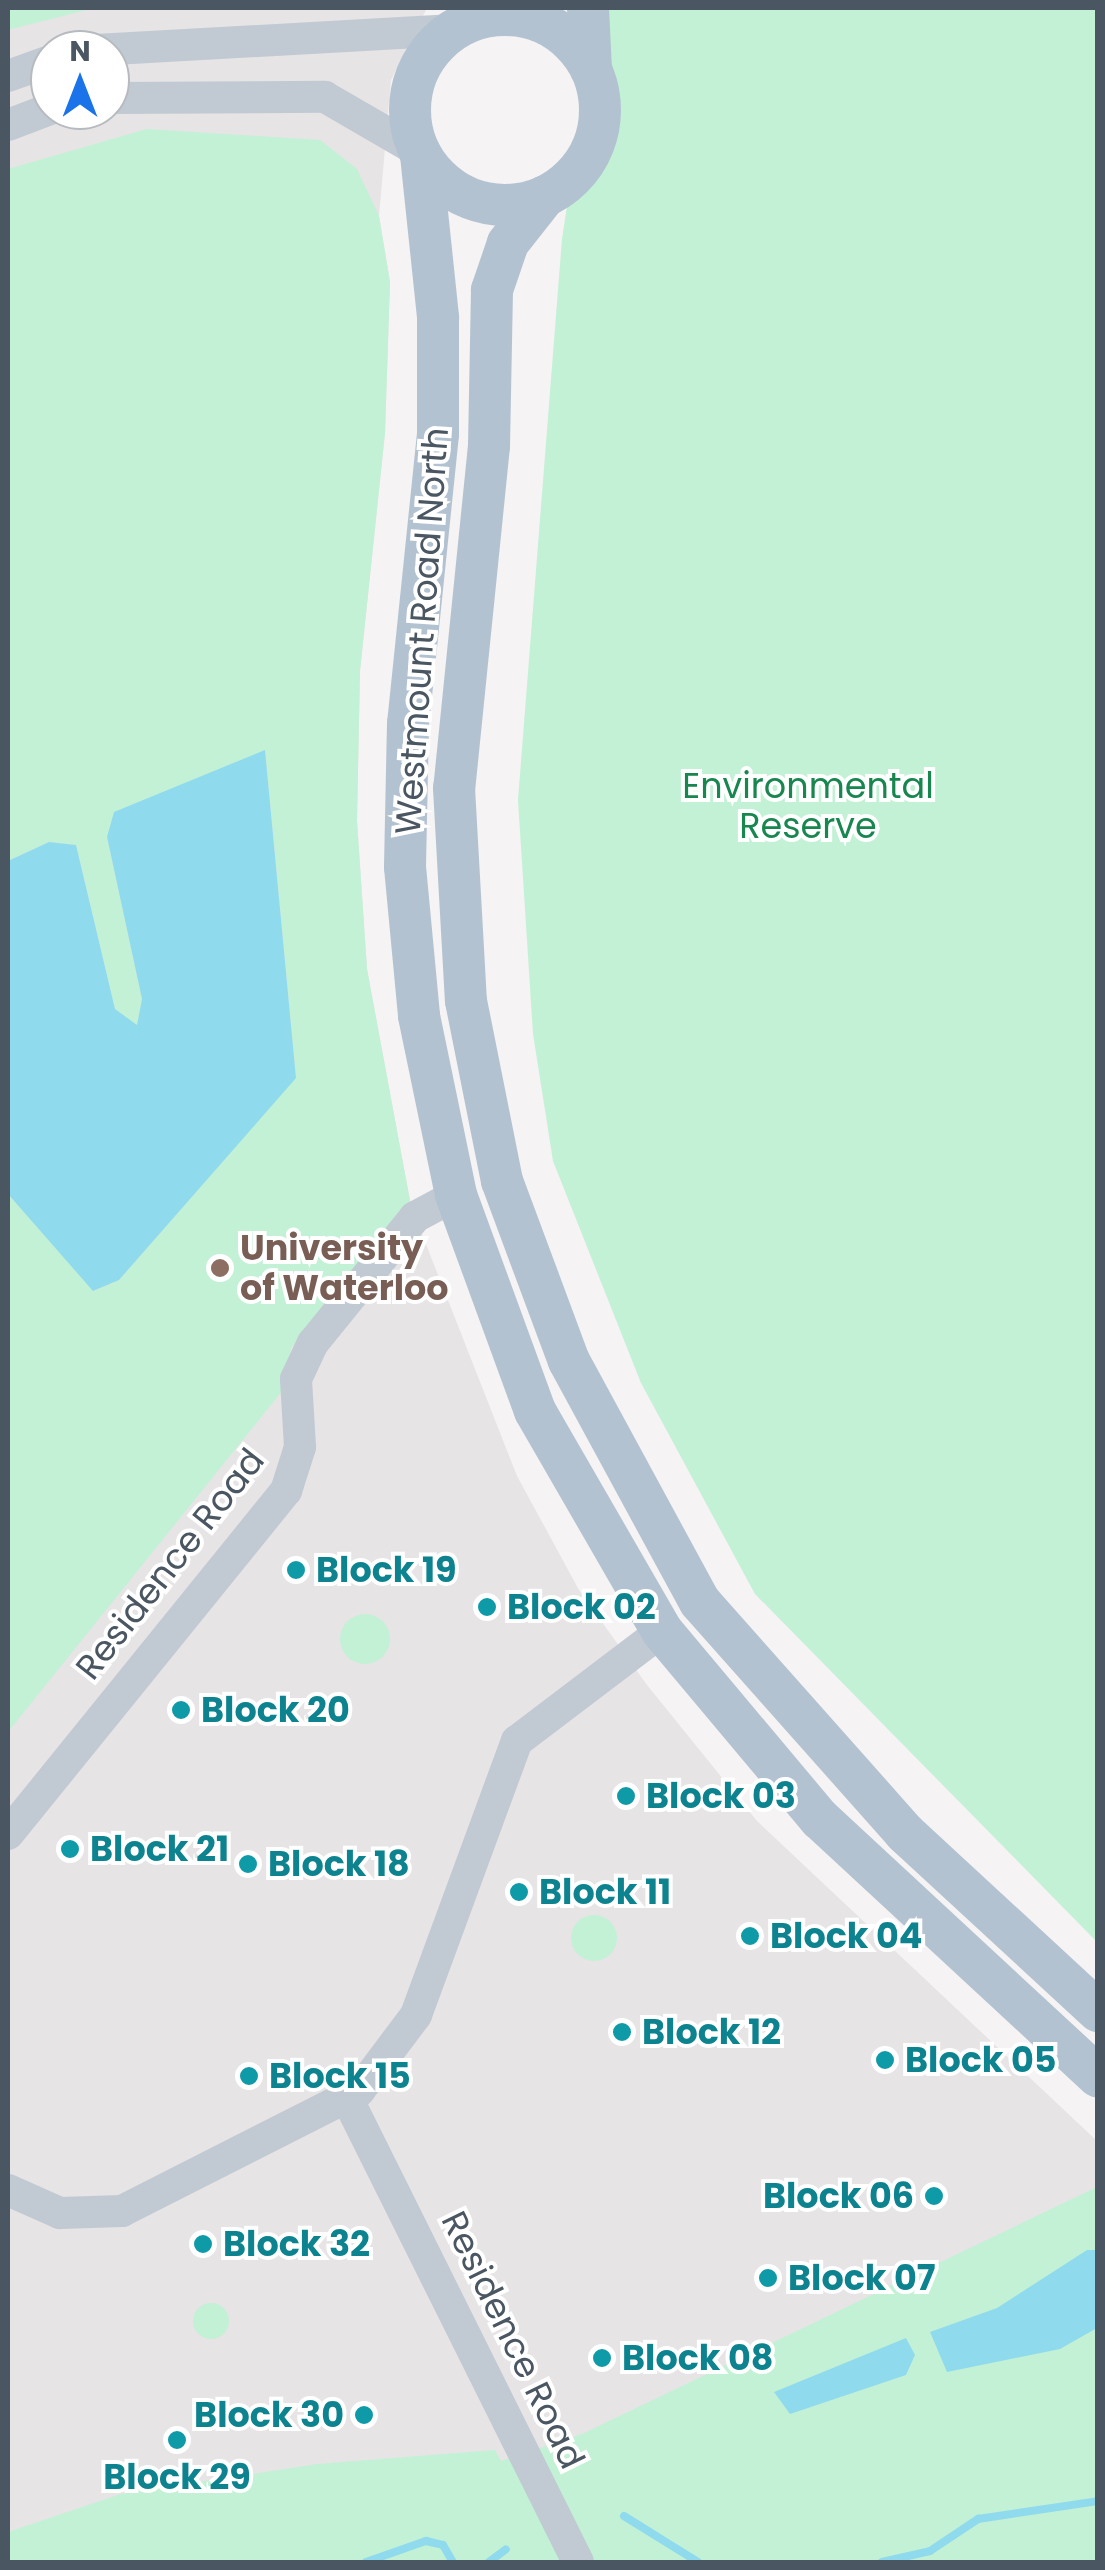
<!DOCTYPE html>
<style>
body{margin:0}
#map{position:relative;width:1105px;height:2570px;overflow:hidden;background:#f5f3f3;font-family:Poppins,sans-serif}
div>[style]{position:absolute}
.education>*{inset:0;background:#e6e4e5}
.green>*{inset:0;background:#c3f1d5}
.round{border-radius:50%}
.water>*{inset:0;background:#90daee}
.stream>*{height:8px;margin:-4px;padding:0 4px;transform-origin:4px;border-radius:4px;background:#90daee}
.minor>*{height:32px;margin:-16px;padding:0 16px;transform-origin:16px;border-radius:16px;background:#c1cad2}
.major>*{height:42px;margin:-21px;padding:0 21px;transform-origin:21px;border-radius:21px;background:#b3c2d1}
.major>.ring{margin:-21px;padding:0;box-sizing:content-box;background:none;border:42px solid #b3c2d1;border-radius:50%}
.dots>*{width:28px;height:28px;translate:-50% -50%;box-sizing:border-box;border:5px solid #fff;border-radius:50%}
span{translate:-50% -50%;white-space:nowrap;text-align:center;line-height:1.15;-webkit-text-stroke:8px #fff;paint-order:stroke}
.street-label{font-size:35px;color:#4a5661}
.park-label{font-size:35px;color:#17864f}
.education-label{font-size:35px;color:#785e54;font-weight:700}
.left{translate:0 -50%;text-align:left}
.culture-label{font-size:35px;color:#0d838f;font-weight:700}
.right{translate:-100% -50%;text-align:right}
.frame{position:absolute;inset:0;border:10px solid #4a5661;pointer-events:none}
.north{position:absolute;left:30px;top:30px;width:100px;height:100px;box-sizing:border-box;background:#fff;border:2px solid #b7bbc0;border-radius:50%;rotate:0deg;font-size:28px;font-weight:700;line-height:40px;text-align:center;color:#4a5661}
.north::after{content:'';display:block;margin:auto;width:35px;height:45px;background:#1a73e8;clip-path:polygon(50% 0,100% 100%,50% 72%,0 100%)}
</style>
<div id="map">
<div class="education">
<i style="clip-path:polygon(evenodd,8px 8px,427px 8px,391px 80px,379px 216px,390px 282px,385px 433px,360px 671px,357px 821px,367px 969px,411px 1206px,517px 1476px,579px 1590px,647px 1685px,757px 1821px,1097px 2141px,1097px 2562px,8px 2562px,8px 8px,50px 50px,110px 50px,110px 110px,50px 110px,50px 50px)"></i>
</div>
<div class="green">
<i style="clip-path:polygon(8px 8px,94px 8px,8px 30px)"></i>
<i style="clip-path:polygon(597px 8px,1097px 8px,1097px 1942px,755px 1594px,641px 1383px,553px 1161px,533px 1034px,518px 800px,562px 239px)"></i>
<i style="clip-path:polygon(147px 129px,320px 140px,357px 169px,379px 216px,390px 282px,385px 433px,360px 671px,357px 821px,367px 969px,411px 1206px,291px 1348px,287px 1385px,8px 1732px,8px 1194px,94px 1291px,119px 1280px,296px 1077px,265px 750px,107px 837px,142px 999px,137px 1026px,115px 1009px,76px 845px,49px 842px,8px 861px,8px 169px)"></i>
<i class="round" style="left:340px;top:1614px;width:50px;height:50px"></i>
<i class="round" style="left:571px;top:1915px;width:46px;height:46px"></i>
<i style="clip-path:polygon(1097px 2187px,1097px 2562px,8px 2562px,8px 2532px,121px 2494px,317px 2464px,495px 2450px,501px 2461px,582px 2434px)"></i>
<i class="round" style="left:193px;top:2303px;width:36px;height:36px"></i>
</div>
<div class="water">
<i style="clip-path:polygon(265px 750px,296px 1078px,119px 1280px,93px 1291px,8px 1194px,8px 861px,49px 842px,76px 845px,115px 1009px,137px 1025px,142px 999px,107px 837px,114px 812px)"></i>
<i style="clip-path:polygon(1087px 2250px,1097px 2250px,1097px 2328px,1060px 2349px,947px 2372px,930px 2332px,997px 2308px)"></i>
<i style="clip-path:polygon(906px 2338px,915px 2355px,906px 2375px,790px 2414px,774px 2392px)"></i>
</div>
<div class="stream">
<i style="left:624px;top:2516px;width:87px;rotate:31.9deg"></i>
<i style="left:366px;top:2562px;width:64px;rotate:-19.3deg"></i>
<i style="left:426px;top:2541px;width:17px;rotate:13deg"></i>
<i style="left:443px;top:2545px;width:20px;rotate:60deg"></i>
<i style="left:489px;top:2562px;width:21px;rotate:-37deg"></i>
<i style="left:882px;top:2562px;width:49px;rotate:-12.9deg"></i>
<i style="left:930px;top:2551px;width:58px;rotate:-33.7deg"></i>
<i style="left:978px;top:2519px;width:121px;rotate:-8.5deg"></i>
</div>
<div class="minor">
<i style="left:96px;top:50px;width:358px;rotate:-3.2deg"></i>
<i style="left:8px;top:76px;width:45px;rotate:-19.7deg"></i>
<i style="left:110px;top:98px;width:215px;rotate:-0.3deg"></i>
<i style="left:325px;top:97px;width:108px;rotate:30.1deg"></i>
<i style="left:8px;top:125px;width:45px;rotate:-20.9deg"></i>
<i style="left:8px;top:1834px;width:442px;rotate:-51deg"></i>
<i style="left:286px;top:1491px;width:46px;rotate:-72.3deg"></i>
<i style="left:300px;top:1447px;width:68px;rotate:-93.4deg"></i>
<i style="left:296px;top:1379px;width:40px;rotate:-65deg"></i>
<i style="left:313px;top:1343px;width:162px;rotate:-51deg"></i>
<i style="left:415px;top:1217px;width:47px;rotate:-28.2deg"></i>
<i style="left:348px;top:2100px;width:516px;rotate:63.53deg"></i>
<i style="left:8px;top:2190px;width:57px;rotate:23.9deg"></i>
<i style="left:60px;top:2213px;width:62px;rotate:-1.8deg"></i>
<i style="left:122px;top:2211px;width:266px;rotate:-26.9deg"></i>
<i style="left:359px;top:2091px;width:95px;rotate:-53.1deg"></i>
<i style="left:416px;top:2015px;width:292px;rotate:-69.8deg"></i>
<i style="left:517px;top:1741px;width:182px;rotate:-37.2deg"></i>
</div>
<div class="major">
<i style="left:588px;top:8px;width:61px;rotate:87.2deg"></i>
<i class="ring" style="left:410px;top:15px;width:148px;height:148px"></i>
<i style="left:421px;top:155px;width:164px;rotate:84deg"></i>
<i style="left:438px;top:318px;width:116px;rotate:90deg"></i>
<i style="left:438px;top:434px;width:291px;rotate:95.9deg"></i>
<i style="left:408px;top:723px;width:144px;rotate:91.2deg"></i>
<i style="left:405px;top:867px;width:150px;rotate:84.6deg"></i>
<i style="left:419px;top:1016px;width:183px;rotate:78.3deg"></i>
<i style="left:456px;top:1195px;width:230px;rotate:69.9deg"></i>
<i style="left:535px;top:1411px;width:254px;rotate:60deg"></i>
<i style="left:662px;top:1631px;width:246px;rotate:50deg"></i>
<i style="left:820px;top:1819px;width:379px;rotate:42.8deg"></i>
<i style="left:545px;top:196px;width:60px;rotate:128.2deg"></i>
<i style="left:508px;top:243px;width:50px;rotate:108.8deg"></i>
<i style="left:492px;top:290px;width:156px;rotate:91.1deg"></i>
<i style="left:489px;top:446px;width:344px;rotate:95.8deg"></i>
<i style="left:454px;top:788px;width:213px;rotate:86.8deg"></i>
<i style="left:466px;top:1001px;width:184px;rotate:78.7deg"></i>
<i style="left:502px;top:1181px;width:192px;rotate:69.6deg"></i>
<i style="left:569px;top:1361px;width:274px;rotate:61.5deg"></i>
<i style="left:700px;top:1602px;width:309px;rotate:48.4deg"></i>
<i style="left:905px;top:1833px;width:263px;rotate:42.7deg"></i>
</div>
<div class="dots">
<i style="left:220px;top:1268px;background:#8d6e63"></i>
<i style="left:296px;top:1570px;background:#0f9aa8"></i>
<i style="left:487px;top:1607px;background:#0f9aa8"></i>
<i style="left:181px;top:1710px;background:#0f9aa8"></i>
<i style="left:626px;top:1796px;background:#0f9aa8"></i>
<i style="left:70px;top:1849px;background:#0f9aa8"></i>
<i style="left:248px;top:1864px;background:#0f9aa8"></i>
<i style="left:519px;top:1892px;background:#0f9aa8"></i>
<i style="left:750px;top:1936px;background:#0f9aa8"></i>
<i style="left:622px;top:2032px;background:#0f9aa8"></i>
<i style="left:885px;top:2060px;background:#0f9aa8"></i>
<i style="left:249px;top:2076px;background:#0f9aa8"></i>
<i style="left:934px;top:2196px;background:#0f9aa8"></i>
<i style="left:203px;top:2244px;background:#0f9aa8"></i>
<i style="left:768px;top:2278px;background:#0f9aa8"></i>
<i style="left:602px;top:2358px;background:#0f9aa8"></i>
<i style="left:364px;top:2415px;background:#0f9aa8"></i>
<i style="left:177px;top:2440px;background:#0f9aa8"></i>
</div>
<div class="street-label">
<span style="left:422px;top:631px;rotate:-86deg">Westmount Road North</span>
<span style="left:170px;top:1564px;rotate:-52deg">Residence Road</span>
<span style="left:513px;top:2340px;rotate:64deg">Residence Road</span>
</div>
<div class="park-label">
<span style="left:808px;top:806px">Environmental<br>Reserve</span>
</div>
<div class="education-label">
<span class="left" style="left:240px;top:1268px">University<br>of Waterloo</span>
</div>
<div class="culture-label">
<span class="left" style="left:316px;top:1570px">Block 19</span>
<span class="left" style="left:507px;top:1607px">Block 02</span>
<span class="left" style="left:201px;top:1710px">Block 20</span>
<span class="left" style="left:646px;top:1796px">Block 03</span>
<span class="left" style="left:90px;top:1849px">Block 21</span>
<span class="left" style="left:268px;top:1864px">Block 18</span>
<span class="left" style="left:539px;top:1892px">Block 11</span>
<span class="left" style="left:770px;top:1936px">Block 04</span>
<span class="left" style="left:642px;top:2032px">Block 12</span>
<span class="left" style="left:905px;top:2060px">Block 05</span>
<span class="left" style="left:269px;top:2076px">Block 15</span>
<span class="right" style="left:914px;top:2196px">Block 06</span>
<span class="left" style="left:223px;top:2244px">Block 32</span>
<span class="left" style="left:788px;top:2278px">Block 07</span>
<span class="left" style="left:622px;top:2358px">Block 08</span>
<span class="right" style="left:344px;top:2415px">Block 30</span>
<span style="left:177px;top:2477px">Block 29</span>
</div>
<div class="frame"></div>
<div class="north">N</div>
</div>
